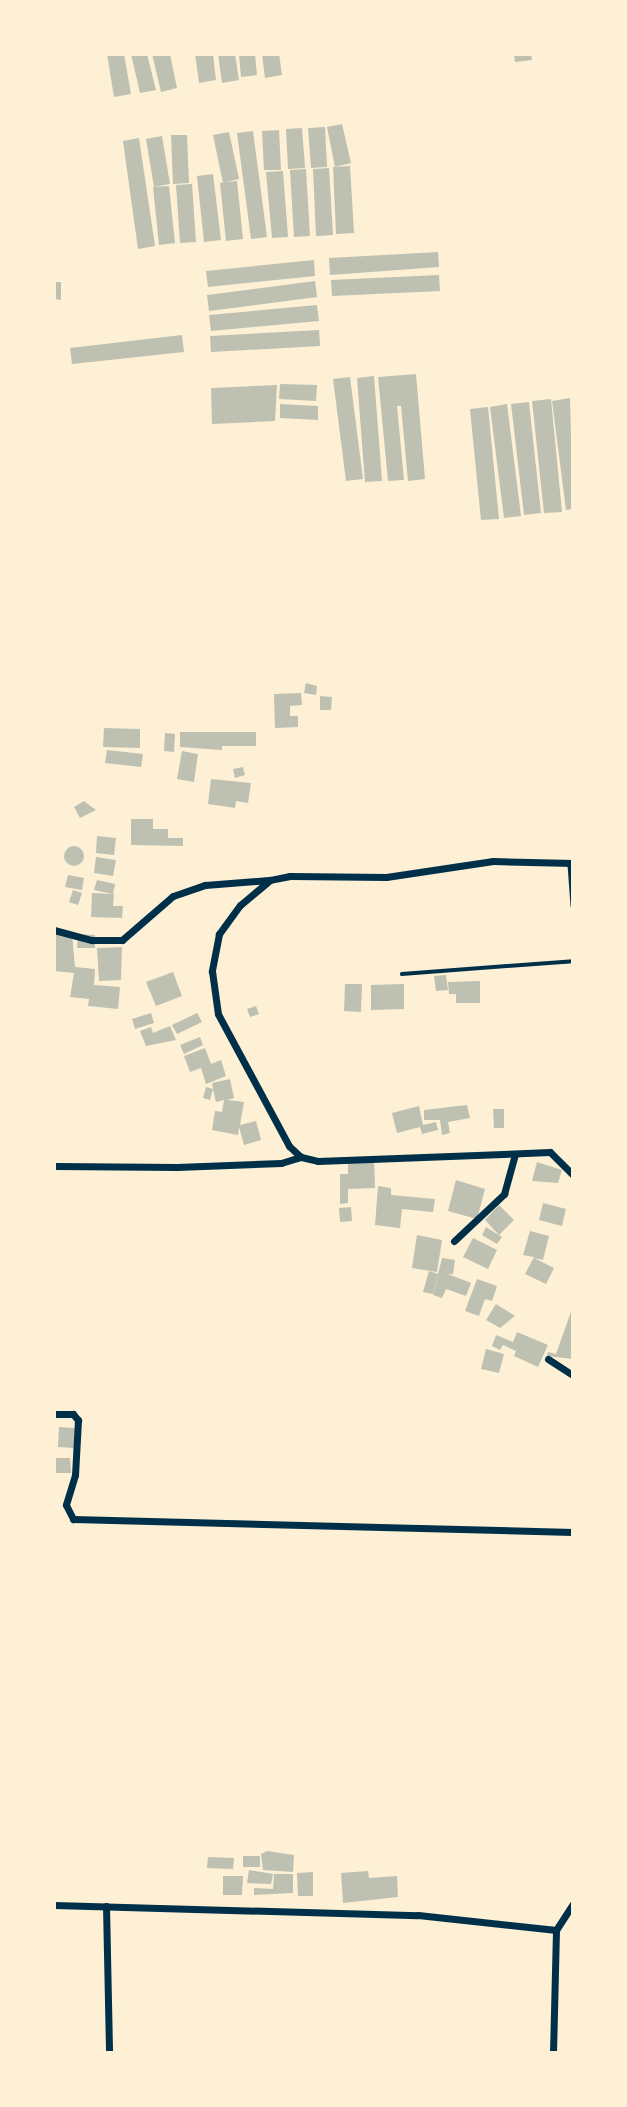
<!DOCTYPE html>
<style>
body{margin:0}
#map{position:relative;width:627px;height:2107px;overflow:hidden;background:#fdf0d5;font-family:Montserrat,sans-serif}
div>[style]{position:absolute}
.building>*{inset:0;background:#bec0b2}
.round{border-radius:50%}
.service>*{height:3.5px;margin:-1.75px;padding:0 1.75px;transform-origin:1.75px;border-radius:1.75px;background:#003049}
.minor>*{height:7px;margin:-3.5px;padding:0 3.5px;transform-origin:3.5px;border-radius:3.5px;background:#003049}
span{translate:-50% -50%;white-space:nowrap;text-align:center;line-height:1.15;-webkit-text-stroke:7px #fdf0d5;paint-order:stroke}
.frame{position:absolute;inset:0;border:56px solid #fdf0d5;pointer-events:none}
</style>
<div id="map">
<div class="building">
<i style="clip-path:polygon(107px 54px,124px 54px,131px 94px,114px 97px)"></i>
<i style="clip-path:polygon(131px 54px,147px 54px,156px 90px,140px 93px)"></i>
<i style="clip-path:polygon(152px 54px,170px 54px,177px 88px,161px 92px)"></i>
<i style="clip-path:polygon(195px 54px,213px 54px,216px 80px,199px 83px)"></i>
<i style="clip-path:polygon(218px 54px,235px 54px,239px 80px,222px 83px)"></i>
<i style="clip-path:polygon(239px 54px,255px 54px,257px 75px,241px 77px)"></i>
<i style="clip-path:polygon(262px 54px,279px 54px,282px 75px,265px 78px)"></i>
<i style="clip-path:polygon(514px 54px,531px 54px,532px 60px,515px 62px)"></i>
<i style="clip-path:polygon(342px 124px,351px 163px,335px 167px,327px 127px)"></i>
<i style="clip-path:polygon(325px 127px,327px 167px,311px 168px,308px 128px)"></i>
<i style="clip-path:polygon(302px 128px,305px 168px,288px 169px,286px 129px)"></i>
<i style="clip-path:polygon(279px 130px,281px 170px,264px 170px,262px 131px)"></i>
<i style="clip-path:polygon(253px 131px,267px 237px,251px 239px,237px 133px)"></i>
<i style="clip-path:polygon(229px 132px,239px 179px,223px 183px,213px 135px)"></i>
<i style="clip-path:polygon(171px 135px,187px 135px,189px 183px,173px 184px)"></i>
<i style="clip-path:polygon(162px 136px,170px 184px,154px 187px,146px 139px)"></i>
<i style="clip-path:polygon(139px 138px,155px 246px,138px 249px,123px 141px)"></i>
<i style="clip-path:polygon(350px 166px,354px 233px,336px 234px,333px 167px)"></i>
<i style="clip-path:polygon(329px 168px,333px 235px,316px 236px,313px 169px)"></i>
<i style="clip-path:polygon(306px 169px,310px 236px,294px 237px,290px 170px)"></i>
<i style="clip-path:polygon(283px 171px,288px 237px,272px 238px,266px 172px)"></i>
<i style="clip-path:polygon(213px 174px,221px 240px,204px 242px,197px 176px)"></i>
<i style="clip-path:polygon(237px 181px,243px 239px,226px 241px,220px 183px)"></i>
<i style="clip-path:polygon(192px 184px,196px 242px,180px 243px,176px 185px)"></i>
<i style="clip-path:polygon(169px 186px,175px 243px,159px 245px,153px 187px)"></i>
<i style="clip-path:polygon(438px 252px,439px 267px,330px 275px,329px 258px)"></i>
<i style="clip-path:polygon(314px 260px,315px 276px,208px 287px,206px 271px)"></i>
<i style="clip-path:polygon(439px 275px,440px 291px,332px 296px,331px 280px)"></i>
<i style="clip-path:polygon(315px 281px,317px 297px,209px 311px,207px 295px)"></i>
<i style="clip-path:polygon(54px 282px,61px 282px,61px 300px,54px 299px)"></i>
<i style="clip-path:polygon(317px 305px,319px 321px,211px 331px,209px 315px)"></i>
<i style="clip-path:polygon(319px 330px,320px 346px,211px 352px,210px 336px)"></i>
<i style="clip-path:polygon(182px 335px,184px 352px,72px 364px,70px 348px)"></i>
<i style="clip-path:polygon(416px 374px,425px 479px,408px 481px,401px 406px,397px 406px,404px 480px,388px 481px,378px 377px)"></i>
<i style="clip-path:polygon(374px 376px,382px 481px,365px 482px,357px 378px)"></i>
<i style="clip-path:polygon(350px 377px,363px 479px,346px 481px,333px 379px)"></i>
<i style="clip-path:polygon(280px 384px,317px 385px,316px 401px,279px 399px)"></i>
<i style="clip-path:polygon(277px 385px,275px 421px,212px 424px,211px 388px)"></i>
<i style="clip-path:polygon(570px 398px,573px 509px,566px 510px,552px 401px)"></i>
<i style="clip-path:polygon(551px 399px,562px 512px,544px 513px,532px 401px)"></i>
<i style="clip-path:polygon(529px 402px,541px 513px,524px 515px,511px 404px)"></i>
<i style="clip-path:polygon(280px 404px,318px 406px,318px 420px,280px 418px)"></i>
<i style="clip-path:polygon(507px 404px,521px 516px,504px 518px,490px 407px)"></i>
<i style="clip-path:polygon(488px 407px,499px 519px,481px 520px,470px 409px)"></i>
<i style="clip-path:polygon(306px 683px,317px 686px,316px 695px,304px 693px)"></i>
<i style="clip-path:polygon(301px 693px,302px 705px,290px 706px,290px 716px,298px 716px,298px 727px,275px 728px,274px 694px)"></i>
<i style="clip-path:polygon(320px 696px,332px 697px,331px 710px,320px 710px)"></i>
<i style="clip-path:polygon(104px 728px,140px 729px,140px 748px,103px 747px)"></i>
<i style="clip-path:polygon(180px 732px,256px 732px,256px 746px,222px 746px,222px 750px,180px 747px)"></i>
<i style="clip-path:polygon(165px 733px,175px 734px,174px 752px,164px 751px)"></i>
<i style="clip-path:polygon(107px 750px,143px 754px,141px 767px,105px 763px)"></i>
<i style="clip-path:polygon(182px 751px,198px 754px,194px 782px,177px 779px)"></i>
<i style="clip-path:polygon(243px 767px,245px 775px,235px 778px,233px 769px)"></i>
<i style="clip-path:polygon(211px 779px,251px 783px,248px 803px,236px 801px,235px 808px,208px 804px)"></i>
<i style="clip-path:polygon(84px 801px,96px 810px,80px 818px,74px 807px)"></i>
<i style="clip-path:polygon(131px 819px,153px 819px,153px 829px,168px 829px,168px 838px,183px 838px,183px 846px,131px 845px)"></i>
<i style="clip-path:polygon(97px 836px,116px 838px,114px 855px,96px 853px)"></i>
<i class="round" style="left:64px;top:846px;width:20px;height:20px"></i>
<i style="clip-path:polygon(96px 857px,116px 860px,113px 876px,94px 873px)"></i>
<i style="clip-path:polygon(68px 875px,84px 878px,82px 890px,65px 887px)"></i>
<i style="clip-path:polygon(97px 880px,115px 884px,113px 894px,94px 890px)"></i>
<i style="clip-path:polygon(73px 890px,82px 893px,78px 905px,69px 902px)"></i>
<i style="clip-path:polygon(92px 893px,114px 894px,113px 906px,123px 906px,122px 918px,91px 917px)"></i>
<i style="clip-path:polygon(54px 933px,72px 934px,75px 967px,95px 969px,94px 985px,120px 987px,118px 1009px,88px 1006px,89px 999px,70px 997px,74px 973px,54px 971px)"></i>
<i style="clip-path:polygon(78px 934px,95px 935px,95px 948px,77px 948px)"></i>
<i style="clip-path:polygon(122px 947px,121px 980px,99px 981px,97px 948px)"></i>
<i style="clip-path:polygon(173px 972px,182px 996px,156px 1006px,146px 982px)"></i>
<i style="clip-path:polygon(446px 975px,448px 990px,436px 991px,434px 976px)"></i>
<i style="clip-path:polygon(480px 981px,480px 1003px,456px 1003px,456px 994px,449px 994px,448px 982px)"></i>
<i style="clip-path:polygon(345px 984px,362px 984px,361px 1012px,344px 1011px)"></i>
<i style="clip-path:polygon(404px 984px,404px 1009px,371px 1010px,371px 985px)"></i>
<i style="clip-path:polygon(256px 1006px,259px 1014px,250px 1017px,247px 1009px)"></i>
<i style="clip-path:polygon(151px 1013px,154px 1023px,135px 1029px,132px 1019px)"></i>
<i style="clip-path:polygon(197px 1013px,202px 1022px,177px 1034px,172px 1025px)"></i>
<i style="clip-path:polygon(170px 1026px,176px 1040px,146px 1046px,140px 1031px,151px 1027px,153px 1033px)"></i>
<i style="clip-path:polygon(200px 1037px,203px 1045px,184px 1054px,180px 1045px)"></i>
<i style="clip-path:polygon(205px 1048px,211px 1064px,221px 1060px,226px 1076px,206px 1084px,201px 1068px,190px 1072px,184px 1056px)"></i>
<i style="clip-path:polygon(230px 1079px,234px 1098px,227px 1100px,244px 1102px,240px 1125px,256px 1121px,261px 1140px,244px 1145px,239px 1127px,238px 1135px,212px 1130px,215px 1111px,222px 1112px,224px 1100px,216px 1102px,213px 1089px,210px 1100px,203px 1098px,206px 1087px,213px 1089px,212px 1083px)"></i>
<i style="clip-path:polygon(467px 1105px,470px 1118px,448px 1122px,450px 1133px,442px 1135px,440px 1120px,424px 1120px,424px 1110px)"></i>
<i style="clip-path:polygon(419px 1106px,423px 1125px,436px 1122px,438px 1130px,422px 1134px,420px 1127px,397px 1133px,392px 1113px)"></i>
<i style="clip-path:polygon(493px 1109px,504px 1109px,504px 1128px,494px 1128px)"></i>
<i style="clip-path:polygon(374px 1159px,375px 1188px,348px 1189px,348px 1203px,340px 1204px,340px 1174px,348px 1174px,348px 1160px)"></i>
<i style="clip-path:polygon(537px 1162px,562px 1170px,558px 1183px,532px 1181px)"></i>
<i style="clip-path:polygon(456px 1180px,485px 1189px,477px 1219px,448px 1211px)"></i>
<i style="clip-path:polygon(378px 1186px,391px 1188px,391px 1195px,435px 1199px,433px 1212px,402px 1209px,400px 1228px,375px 1225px)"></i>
<i style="clip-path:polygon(543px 1203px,566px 1209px,562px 1226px,539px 1220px)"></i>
<i style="clip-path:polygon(499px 1205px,514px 1220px,499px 1235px,485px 1220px)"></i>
<i style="clip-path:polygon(351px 1207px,352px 1221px,340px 1222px,339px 1208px)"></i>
<i style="clip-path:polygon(486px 1227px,502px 1237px,497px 1244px,482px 1235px)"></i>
<i style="clip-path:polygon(530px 1231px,549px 1236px,543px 1260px,534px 1258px,554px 1268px,546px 1284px,525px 1274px,534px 1257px,523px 1255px)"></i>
<i style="clip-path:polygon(417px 1235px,442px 1240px,437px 1272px,412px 1268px)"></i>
<i style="clip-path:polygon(473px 1238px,497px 1250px,488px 1269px,463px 1257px)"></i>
<i style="clip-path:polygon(442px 1258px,455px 1260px,453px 1274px,448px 1274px,471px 1283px,466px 1296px,446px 1289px,442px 1298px,433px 1295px)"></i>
<i style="clip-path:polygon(429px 1271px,438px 1274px,433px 1294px,423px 1292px)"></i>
<i style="clip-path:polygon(477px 1279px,497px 1286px,492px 1301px,485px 1299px,479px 1316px,465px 1311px)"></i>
<i style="clip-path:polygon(496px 1304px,515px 1316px,500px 1328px,486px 1320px)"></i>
<i style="clip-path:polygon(573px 1306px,573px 1359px,547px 1356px,548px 1352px,556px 1354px)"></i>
<i style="clip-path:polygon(517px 1332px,548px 1345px,538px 1367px,514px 1356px,516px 1351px,503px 1345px,500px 1350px,492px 1346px,496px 1335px,513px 1342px)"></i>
<i style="clip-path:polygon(486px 1349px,504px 1354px,499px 1373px,481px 1369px)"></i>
<i style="clip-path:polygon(59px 1427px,75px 1428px,74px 1448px,58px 1447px)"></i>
<i style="clip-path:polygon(54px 1458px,70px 1458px,71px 1473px,54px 1473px)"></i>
<i style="clip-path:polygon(267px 1851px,294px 1855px,293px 1872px,263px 1870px,261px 1854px)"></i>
<i style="clip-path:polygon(243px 1856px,260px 1856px,260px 1867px,243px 1867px)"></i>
<i style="clip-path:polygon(208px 1857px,234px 1858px,233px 1869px,207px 1868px)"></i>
<i style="clip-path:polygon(249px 1870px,273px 1874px,271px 1884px,247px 1883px)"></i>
<i style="clip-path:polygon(368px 1871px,369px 1878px,397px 1876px,398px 1897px,343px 1903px,341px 1873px)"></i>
<i style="clip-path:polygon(313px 1872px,313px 1896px,298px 1896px,297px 1873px)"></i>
<i style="clip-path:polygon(274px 1874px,293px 1874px,293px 1893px,254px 1895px,254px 1888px,273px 1889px)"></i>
<i style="clip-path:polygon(223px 1876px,243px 1876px,242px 1895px,223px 1895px)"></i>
</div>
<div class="service">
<i style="left:570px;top:865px;width:41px;rotate:85.8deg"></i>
<i style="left:402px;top:974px;width:171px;rotate:-4.3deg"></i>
</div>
<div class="minor">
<i style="left:573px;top:863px;width:80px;rotate:-178.6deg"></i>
<i style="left:493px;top:861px;width:108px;rotate:171.5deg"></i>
<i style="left:386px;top:877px;width:96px;rotate:-179.4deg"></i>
<i style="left:290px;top:876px;width:20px;rotate:169deg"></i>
<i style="left:270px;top:880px;width:39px;rotate:140deg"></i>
<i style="left:240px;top:905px;width:36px;rotate:126deg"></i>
<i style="left:219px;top:934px;width:38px;rotate:101deg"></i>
<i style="left:212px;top:971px;width:43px;rotate:82.1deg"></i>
<i style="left:218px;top:1014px;width:150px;rotate:61.7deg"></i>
<i style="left:289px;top:1146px;width:16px;rotate:43deg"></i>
<i style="left:301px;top:1157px;width:17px;rotate:13deg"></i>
<i style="left:318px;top:1161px;width:232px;rotate:-2.2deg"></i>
<i style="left:550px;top:1152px;width:33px;rotate:45deg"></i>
<i style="left:54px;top:930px;width:39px;rotate:15deg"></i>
<i style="left:92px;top:940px;width:30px"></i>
<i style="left:122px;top:940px;width:67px;rotate:-40.8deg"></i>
<i style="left:173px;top:896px;width:34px;rotate:-19deg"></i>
<i style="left:205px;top:885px;width:64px;rotate:-4.5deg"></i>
<i style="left:55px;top:1166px;width:122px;rotate:0.5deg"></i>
<i style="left:177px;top:1167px;width:104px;rotate:-2.2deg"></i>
<i style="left:281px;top:1163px;width:21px;rotate:-17deg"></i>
<i style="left:454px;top:1241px;width:69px;rotate:-43.2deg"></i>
<i style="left:504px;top:1194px;width:41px;rotate:-74.6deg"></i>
<i style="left:548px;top:1359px;width:30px;rotate:33deg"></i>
<i style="left:54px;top:1414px;width:19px"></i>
<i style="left:73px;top:1414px;width:8px;rotate:50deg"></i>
<i style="left:78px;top:1420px;width:55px;rotate:93.1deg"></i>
<i style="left:75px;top:1475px;width:31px;rotate:107deg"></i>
<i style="left:66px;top:1505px;width:16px;rotate:63deg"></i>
<i style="left:73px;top:1519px;width:500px;rotate:1.49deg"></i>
<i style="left:54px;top:1905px;width:364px;rotate:1.6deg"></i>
<i style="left:418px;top:1915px;width:139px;rotate:6.2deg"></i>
<i style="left:106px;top:1906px;width:147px;rotate:88.8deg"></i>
<i style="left:553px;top:2053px;width:123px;rotate:-88.6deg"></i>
<i style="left:556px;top:1930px;width:31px;rotate:-57deg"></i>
</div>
<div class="frame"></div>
</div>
